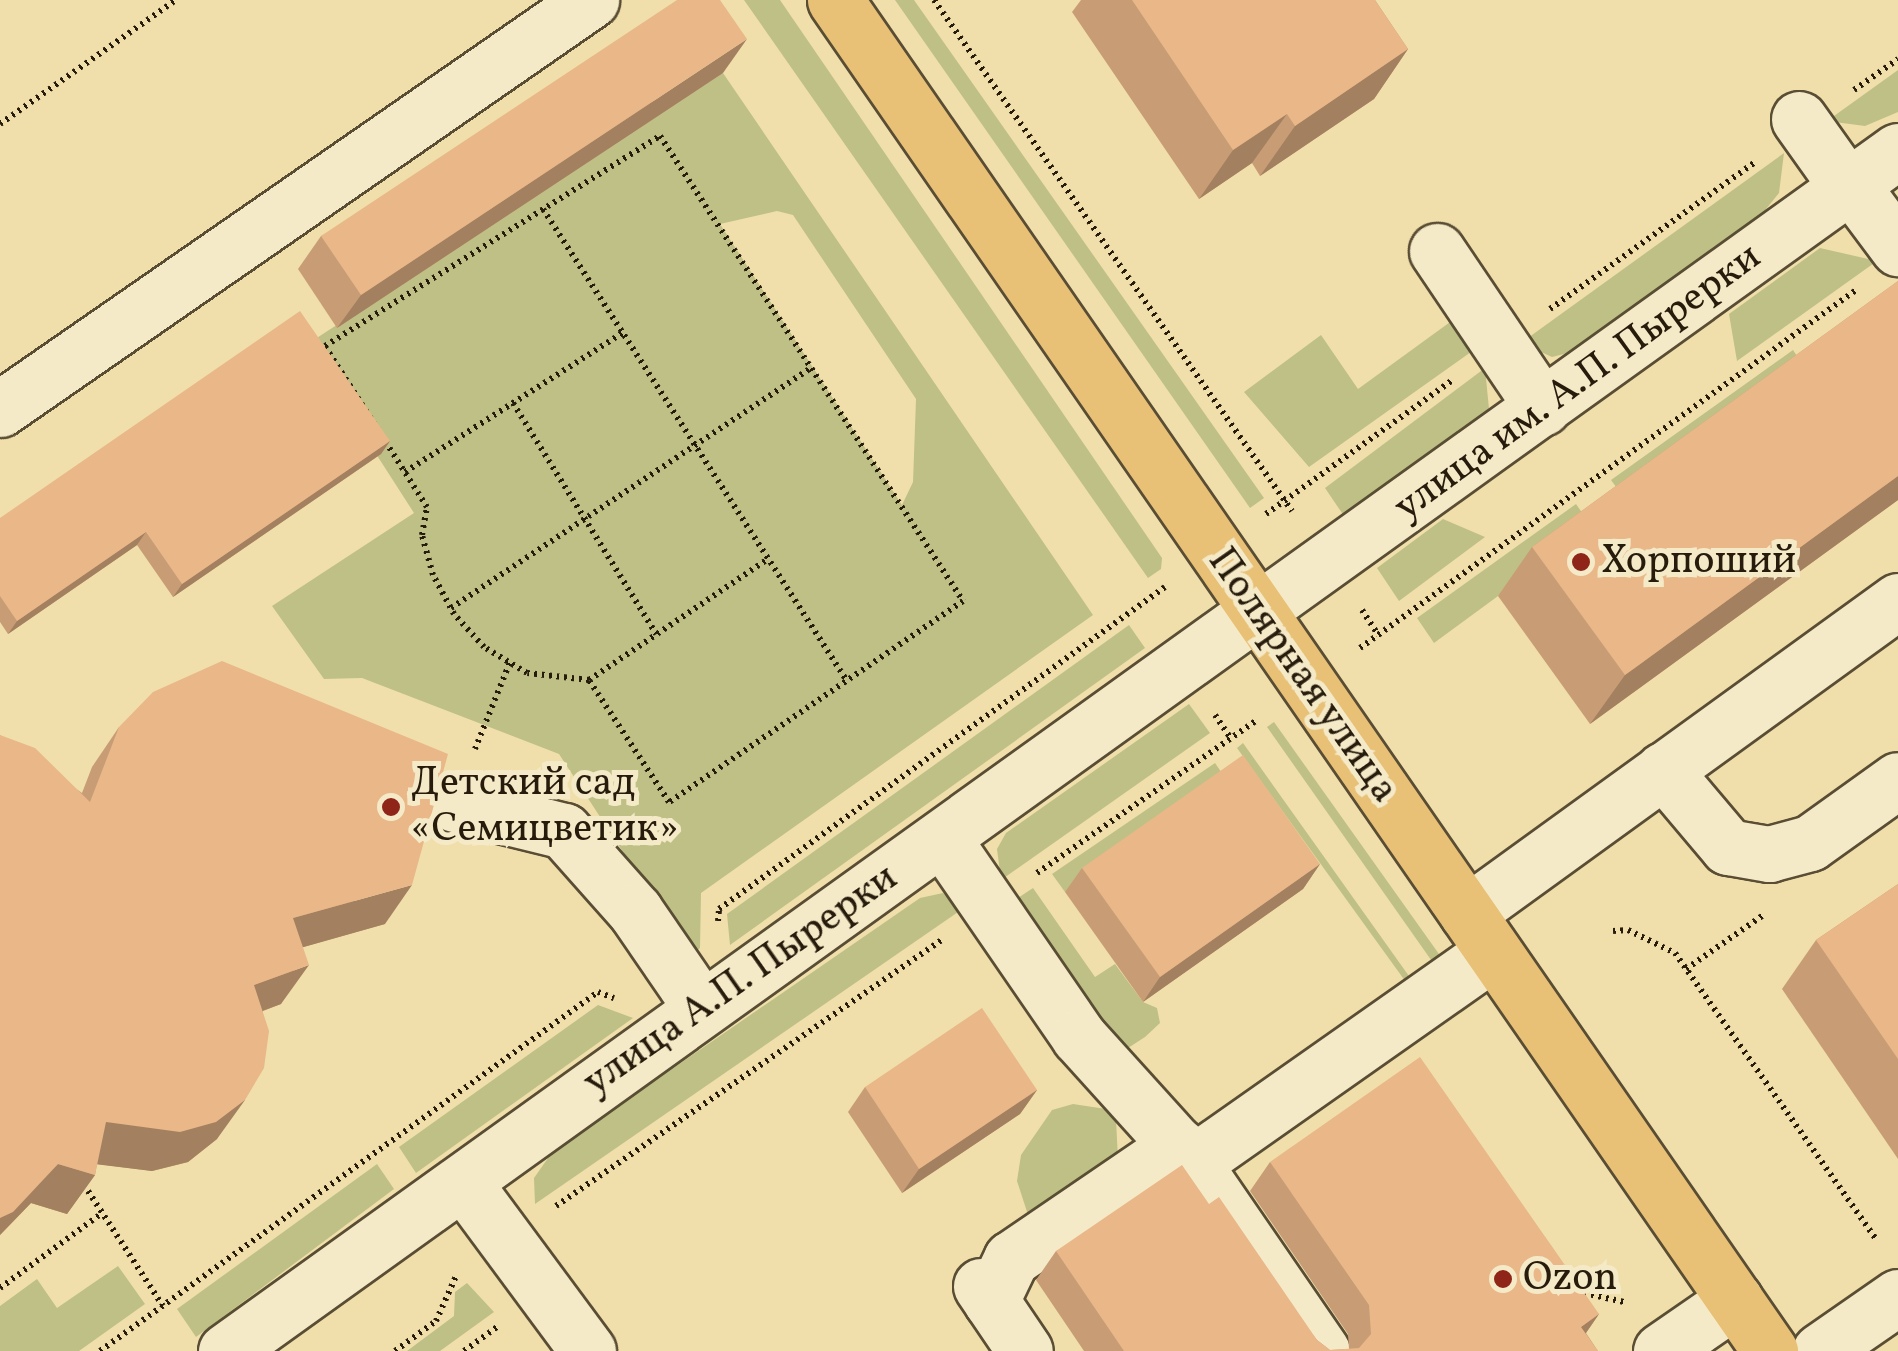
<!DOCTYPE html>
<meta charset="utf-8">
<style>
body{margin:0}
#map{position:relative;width:1898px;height:1351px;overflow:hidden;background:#f0dfab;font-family:Vollkorn,serif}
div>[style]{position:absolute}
.green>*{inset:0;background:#bfc085}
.path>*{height:6px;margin-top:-3px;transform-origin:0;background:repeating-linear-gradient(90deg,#271c0c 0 2.5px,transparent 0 7.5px)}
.roads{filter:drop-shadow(2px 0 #594d34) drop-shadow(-2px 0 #594d34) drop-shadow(0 2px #594d34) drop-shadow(0 -2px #594d34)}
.minor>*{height:55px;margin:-27.5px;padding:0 27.5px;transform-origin:27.5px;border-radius:27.5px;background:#f5eac8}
.major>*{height:55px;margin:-27.5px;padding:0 27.5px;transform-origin:27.5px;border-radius:27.5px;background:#e8c076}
.wall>*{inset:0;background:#c89d75}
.shaded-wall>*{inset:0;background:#a3805f}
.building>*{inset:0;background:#e9b788}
.dots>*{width:28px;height:28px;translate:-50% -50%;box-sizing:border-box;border:5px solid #f5eac8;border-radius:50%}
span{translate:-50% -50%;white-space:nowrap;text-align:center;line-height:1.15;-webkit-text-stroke:10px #f5eac8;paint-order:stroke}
.street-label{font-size:40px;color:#271c0c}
.poi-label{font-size:40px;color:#271c0c}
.left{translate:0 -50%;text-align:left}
</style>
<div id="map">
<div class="green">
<i style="clip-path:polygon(744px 0,780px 0,1162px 558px,1161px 569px,1148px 578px)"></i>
<i style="clip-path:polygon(895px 0,914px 0,1264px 498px,1250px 508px)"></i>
<i style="clip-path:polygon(1898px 70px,1898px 112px,1865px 126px,1827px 121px)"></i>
<i style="clip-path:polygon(evenodd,723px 73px,1093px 615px,701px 893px,700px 948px,691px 956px,559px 754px,362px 678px,324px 679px,272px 606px,414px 513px,306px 345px,723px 73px,777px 211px,793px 215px,916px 399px,913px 482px,902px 505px,720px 224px,777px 211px)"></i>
<i style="clip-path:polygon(1784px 153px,1779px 193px,1754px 224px,1568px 353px,1552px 357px,1521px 343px)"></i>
<i style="clip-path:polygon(1820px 248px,1877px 261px,1737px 361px,1729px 314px)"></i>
<i style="clip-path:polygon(1457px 317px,1478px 347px,1309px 467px,1244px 392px,1321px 335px,1358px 389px)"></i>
<i style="clip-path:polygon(1793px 350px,1807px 371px,1627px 502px,1611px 480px)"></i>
<i style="clip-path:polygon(1485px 368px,1489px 409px,1344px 516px,1325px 488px)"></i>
<i style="clip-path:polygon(1576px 504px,1592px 527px,1434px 643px,1417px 618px)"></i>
<i style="clip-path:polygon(1443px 519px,1485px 537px,1399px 601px,1377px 568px)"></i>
<i style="clip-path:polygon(1129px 625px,1145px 648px,730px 945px,727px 914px)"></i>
<i style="clip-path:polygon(1189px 704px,1210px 733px,1001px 880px,997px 849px,1006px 833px)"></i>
<i style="clip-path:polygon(1274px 722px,1456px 978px,1448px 984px,1267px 727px)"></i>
<i style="clip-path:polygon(1243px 743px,1426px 1000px,1421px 1003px,1237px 748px)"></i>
<i style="clip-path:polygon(1215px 763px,1226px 779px,1065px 892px,1052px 874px)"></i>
<i style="clip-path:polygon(1033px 888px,1095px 977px,1115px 964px,1143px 1002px,1157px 1008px,1160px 1023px,1145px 1037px,1128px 1048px,1112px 1044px,1012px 902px)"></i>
<i style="clip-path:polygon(943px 893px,961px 910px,535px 1204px,534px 1178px,553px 1151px,920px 898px)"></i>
<i style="clip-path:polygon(598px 1005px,633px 1018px,416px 1173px,399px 1147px)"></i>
<i style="clip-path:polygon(1073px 1104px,1106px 1109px,1116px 1120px,1118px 1159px,1031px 1224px,1017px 1181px,1021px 1155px,1052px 1110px)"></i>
<i style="clip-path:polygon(377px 1164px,394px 1189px,196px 1337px,177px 1309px)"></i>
<i style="clip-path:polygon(118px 1266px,145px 1304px,79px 1351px,0 1351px,0 1306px,37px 1279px,57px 1308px)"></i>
<i style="clip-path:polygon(467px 1283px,494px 1312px,440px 1351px,407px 1351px,454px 1316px,455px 1292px)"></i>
</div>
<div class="path">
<i style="left:934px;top:0;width:624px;rotate:54.99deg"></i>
<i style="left:1854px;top:90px;width:54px;rotate:-35.2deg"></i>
<i style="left:0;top:124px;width:215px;rotate:-35.2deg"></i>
<i style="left:660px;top:136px;width:555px;rotate:56.91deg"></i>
<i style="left:963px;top:601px;width:356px;rotate:145.6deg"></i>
<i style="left:669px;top:802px;width:146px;rotate:-123.3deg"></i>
<i style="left:589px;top:680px;width:62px;rotate:-173.6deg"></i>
<i style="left:527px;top:673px;width:50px;rotate:-148.8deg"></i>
<i style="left:484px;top:647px;width:45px;rotate:-132.3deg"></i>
<i style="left:454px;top:614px;width:44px;rotate:-118.3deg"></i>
<i style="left:433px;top:575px;width:41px;rotate:-105.4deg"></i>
<i style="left:422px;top:535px;width:28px;rotate:-80deg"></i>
<i style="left:427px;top:507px;width:191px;rotate:-122.4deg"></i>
<i style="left:325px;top:346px;width:395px;rotate:-32.1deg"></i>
<i style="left:543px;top:209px;width:561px;rotate:57.22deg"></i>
<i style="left:1550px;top:309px;width:252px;rotate:-35.6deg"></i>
<i style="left:513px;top:403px;width:272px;rotate:58.2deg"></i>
<i style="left:405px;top:472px;width:258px;rotate:-32.6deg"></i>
<i style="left:1266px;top:514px;width:228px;rotate:-35.7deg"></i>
<i style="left:451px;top:608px;width:433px;rotate:-33.7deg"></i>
<i style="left:1362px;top:610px;width:30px;rotate:57deg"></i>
<i style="left:1360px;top:648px;width:612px;rotate:-35.82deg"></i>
<i style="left:589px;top:680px;width:216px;rotate:-34.1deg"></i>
<i style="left:1215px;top:715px;width:29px;rotate:56deg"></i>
<i style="left:475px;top:749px;width:94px;rotate:-68.1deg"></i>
<i style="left:1037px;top:873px;width:268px;rotate:-34.8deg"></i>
<i style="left:718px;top:921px;width:12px;rotate:-85deg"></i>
<i style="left:719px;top:909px;width:550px;rotate:-35.83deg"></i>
<i style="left:1613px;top:931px;width:15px;rotate:-4deg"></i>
<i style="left:1628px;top:930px;width:52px;rotate:26.1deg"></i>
<i style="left:1675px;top:953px;width:351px;rotate:54.9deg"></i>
<i style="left:1686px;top:969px;width:93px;rotate:-34.9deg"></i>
<i style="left:88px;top:1191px;width:137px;rotate:56.9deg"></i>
<i style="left:556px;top:1206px;width:468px;rotate:-34.6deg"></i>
<i style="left:0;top:1288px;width:127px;rotate:-36.3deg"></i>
<i style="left:1584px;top:1293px;width:41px;rotate:12.7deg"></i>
<i style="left:100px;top:1351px;width:614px;rotate:-35.79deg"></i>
<i style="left:598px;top:992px;width:17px;rotate:21deg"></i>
<i style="left:395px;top:1351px;width:51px;rotate:-36.2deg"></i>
<i style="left:436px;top:1321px;width:49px;rotate:-66deg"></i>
<i style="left:464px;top:1351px;width:41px;rotate:-36deg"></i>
</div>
<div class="roads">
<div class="minor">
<i style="left:1799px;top:119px;width:85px;rotate:54.6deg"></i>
<i style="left:1851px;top:185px;width:79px;rotate:53.3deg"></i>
<i style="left:1437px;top:251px;width:189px;rotate:56deg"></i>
<i style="left:0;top:409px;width:719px;rotate:-34.69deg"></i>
<i style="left:1663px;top:770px;width:101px;rotate:49.8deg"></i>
<i style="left:1728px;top:847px;width:42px;rotate:9.7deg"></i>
<i style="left:1769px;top:854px;width:42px;rotate:-15deg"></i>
<i style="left:1810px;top:843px;width:108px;rotate:-35.6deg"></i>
<i style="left:455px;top:804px;width:112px;rotate:13.9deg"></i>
<i style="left:564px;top:831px;width:107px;rotate:48.4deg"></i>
<i style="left:635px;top:911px;width:115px;rotate:55.6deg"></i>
<i style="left:943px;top:839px;width:240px;rotate:55.5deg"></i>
<i style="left:1079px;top:1037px;width:170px;rotate:47.9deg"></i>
<i style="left:1467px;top:913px;width:532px;rotate:-35.9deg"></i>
<i style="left:463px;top:1182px;width:210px;rotate:53.5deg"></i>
<i style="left:981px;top:1286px;width:78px;rotate:55.9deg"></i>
<i style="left:991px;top:1301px;width:47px;rotate:-64.5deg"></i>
<i style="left:1011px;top:1259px;width:202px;rotate:-34.3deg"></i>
<i style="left:226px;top:1351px;width:2058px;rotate:-35.67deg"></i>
<i style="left:1322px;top:1351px;width:228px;rotate:-124.5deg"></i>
<i style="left:1193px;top:1163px;width:367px;rotate:-35.1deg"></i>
<i style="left:1661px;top:1351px;width:90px;rotate:-34.6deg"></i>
<i style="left:1820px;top:1351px;width:95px;rotate:-34.7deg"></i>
</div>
<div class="major">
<i style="left:835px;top:0;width:1643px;rotate:55.31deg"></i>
</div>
</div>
<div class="wall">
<i style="clip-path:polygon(1081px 0,1375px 0,1408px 49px,1374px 99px,1260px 176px,1252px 163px,1199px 199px,1072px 12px)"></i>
<i style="clip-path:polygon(723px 73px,337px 328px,298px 269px,321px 236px)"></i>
<i style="clip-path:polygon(1898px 281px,1898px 500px,1590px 724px,1498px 596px,1532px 547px)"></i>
<i style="clip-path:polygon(390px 441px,381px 454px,173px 597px,137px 545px,8px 634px,0 622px,0 518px)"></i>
<i style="clip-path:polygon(119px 727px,385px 924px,303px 947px,281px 1004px,263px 1011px,217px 1139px,188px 1162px,152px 1171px,97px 1164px,95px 1175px,67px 1214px,31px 1203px,0 1235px,0 735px,82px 793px,92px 767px)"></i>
<i style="clip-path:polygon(1320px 864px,1303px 889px,1143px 1002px,1065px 892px,1082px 868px)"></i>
<i style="clip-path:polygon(1898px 884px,1898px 1159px,1782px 989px,1816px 940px)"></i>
<i style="clip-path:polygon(865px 1087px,1037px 1090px,1020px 1114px,902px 1193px,848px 1112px)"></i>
<i style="clip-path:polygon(1270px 1162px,1599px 1314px,1586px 1333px,1598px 1351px,1084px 1351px,1036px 1280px,1056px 1251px,1209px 1204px,1317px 1340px,1330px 1350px,1349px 1349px,1348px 1334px,1250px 1191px)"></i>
</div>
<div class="shaded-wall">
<i style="clip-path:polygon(747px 39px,723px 73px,337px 328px,361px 295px)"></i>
<i style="clip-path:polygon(1408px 49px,1374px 99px,1260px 176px,1295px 126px)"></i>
<i style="clip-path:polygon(1287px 114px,1252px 163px,1199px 199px,1233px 150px)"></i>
<i style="clip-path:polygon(390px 441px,381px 454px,173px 597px,182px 584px)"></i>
<i style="clip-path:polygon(1898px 476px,1898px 500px,1590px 724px,1625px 675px)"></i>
<i style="clip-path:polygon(146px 532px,137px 545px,8px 634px,17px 621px)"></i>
<i style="clip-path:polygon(1320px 864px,1303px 889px,1143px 1002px,1160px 977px)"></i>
<i style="clip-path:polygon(412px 885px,385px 924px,265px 958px,293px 918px)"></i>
<i style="clip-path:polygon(309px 965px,281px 1004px,227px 1024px,254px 985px)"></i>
<i style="clip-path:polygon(1037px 1090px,1020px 1114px,902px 1193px,919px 1169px)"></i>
<i style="clip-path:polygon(245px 1100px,217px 1139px,188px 1162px,152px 1171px,78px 1162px,106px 1122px)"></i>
<i style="clip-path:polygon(58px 1164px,95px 1175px,67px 1214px,31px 1203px,0 1235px,0 1218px)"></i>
<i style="clip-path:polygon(1599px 1314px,1579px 1343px,1581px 1327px)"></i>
</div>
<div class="building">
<i style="clip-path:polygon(677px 0,720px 0,747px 39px,361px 295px,321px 236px)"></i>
<i style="clip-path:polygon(1132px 0,1375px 0,1408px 49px,1295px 126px,1287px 114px,1233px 150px)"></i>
<i style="clip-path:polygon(1898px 281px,1898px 476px,1625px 675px,1532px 547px)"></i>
<i style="clip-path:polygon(300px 311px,390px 441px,182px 584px,146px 532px,17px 621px,0 596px,0 518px)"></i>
<i style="clip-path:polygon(222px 661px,448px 754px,412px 885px,293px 918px,309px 965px,254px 985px,269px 1031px,264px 1068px,245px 1100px,216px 1122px,180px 1132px,106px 1122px,95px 1175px,58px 1164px,13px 1212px,0 1218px,0 735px,35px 748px,90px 802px,119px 727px,153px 692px)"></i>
<i style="clip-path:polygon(1243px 755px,1320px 864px,1160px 977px,1082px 868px)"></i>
<i style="clip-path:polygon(1898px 884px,1898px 1059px,1816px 940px)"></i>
<i style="clip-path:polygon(982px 1008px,1037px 1090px,919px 1169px,865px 1087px)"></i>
<i style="clip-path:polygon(1420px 1057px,1599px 1314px,1581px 1327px,1598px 1351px,1124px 1351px,1056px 1251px,1182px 1165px,1209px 1204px,1219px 1197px,1317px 1340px,1330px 1350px,1359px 1348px,1371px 1334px,1369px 1305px,1270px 1162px)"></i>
</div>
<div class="dots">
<i style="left:1581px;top:562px;background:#8f2418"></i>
<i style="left:391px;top:807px;background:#8f2418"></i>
<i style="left:1503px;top:1279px;background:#8f2418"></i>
</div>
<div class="street-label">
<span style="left:1578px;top:383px;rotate:-36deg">улица им. А.П. Пырерки</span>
<span style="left:1302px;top:676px;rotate:55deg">Полярная улица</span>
<span style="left:741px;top:981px;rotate:-35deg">улица А.П. Пырерки</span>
</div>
<div class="poi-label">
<span class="left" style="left:1601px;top:562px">Хорпоший</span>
<span class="left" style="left:411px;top:807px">Детский сад<br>«Семицветик»</span>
<span class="left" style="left:1523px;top:1279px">Ozon</span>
</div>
</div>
